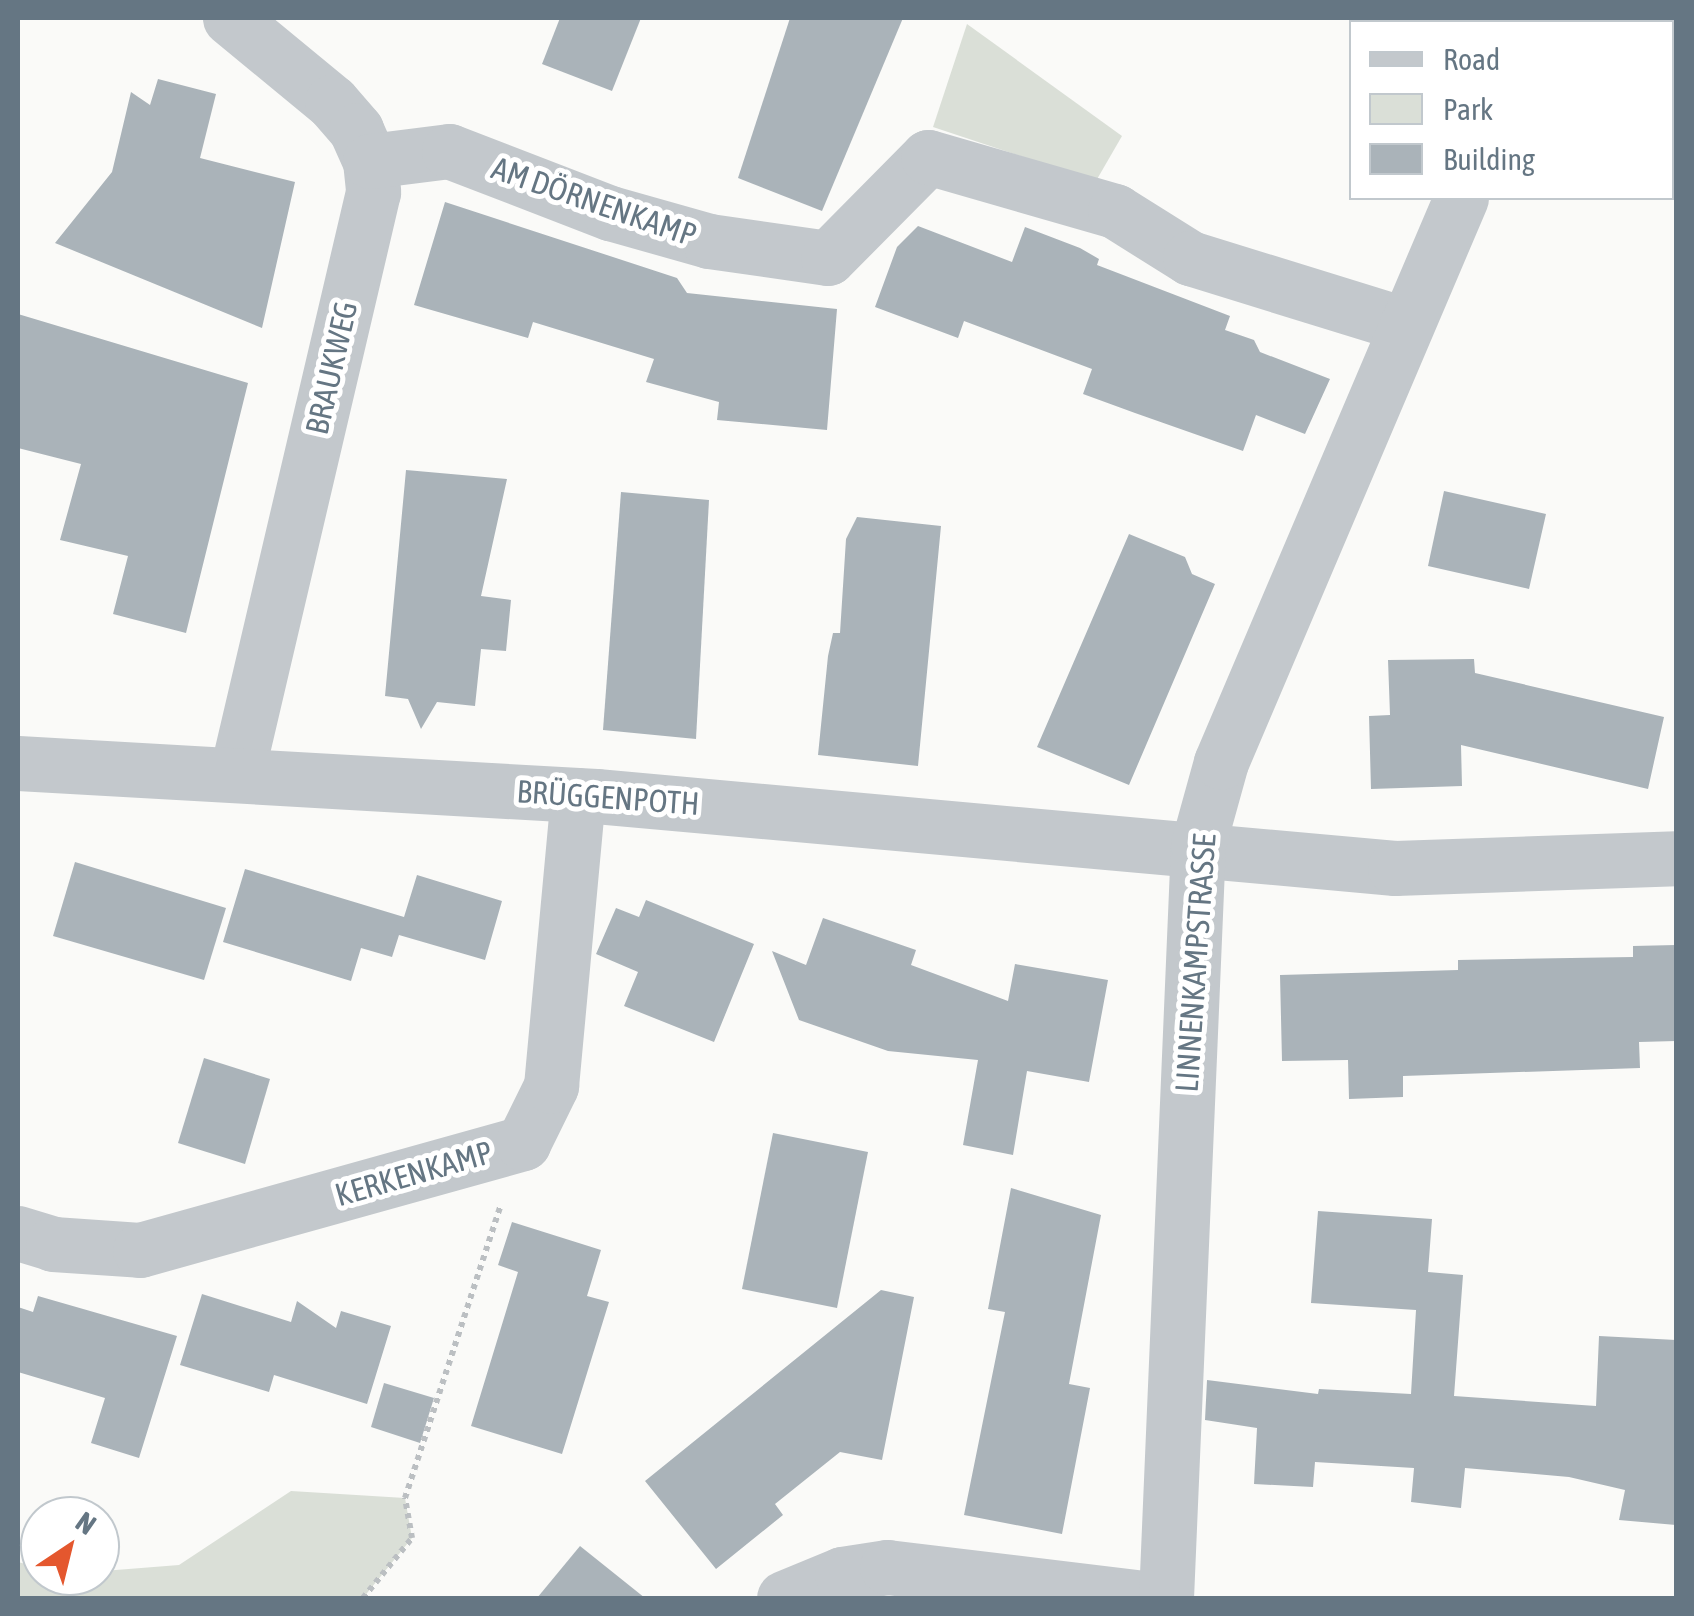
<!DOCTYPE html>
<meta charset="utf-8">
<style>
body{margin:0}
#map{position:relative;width:1694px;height:1616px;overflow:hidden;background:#fafaf8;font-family:"Asap Condensed",sans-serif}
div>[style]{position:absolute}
.green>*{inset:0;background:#dadfd7}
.building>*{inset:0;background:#aab3b9}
.path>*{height:6px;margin-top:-3px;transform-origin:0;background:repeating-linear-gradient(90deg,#bbbfc2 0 5px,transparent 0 10px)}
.street>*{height:55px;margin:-27.5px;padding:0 27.5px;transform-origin:27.5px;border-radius:27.5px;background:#c3c8cc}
span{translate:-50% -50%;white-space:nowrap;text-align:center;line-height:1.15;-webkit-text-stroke:10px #fff;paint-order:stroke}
.street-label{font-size:32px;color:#657683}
.frame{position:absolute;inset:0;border:20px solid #657683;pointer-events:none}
.legend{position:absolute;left:1349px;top:20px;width:325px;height:180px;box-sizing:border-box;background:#fff;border:2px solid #c1c8cd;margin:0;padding:12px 18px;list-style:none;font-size:30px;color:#657683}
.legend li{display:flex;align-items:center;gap:20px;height:50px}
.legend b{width:50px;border:2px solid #c1c8cd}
.north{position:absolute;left:20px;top:1496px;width:100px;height:100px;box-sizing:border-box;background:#fff;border:2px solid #c1c8cd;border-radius:50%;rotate:35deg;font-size:28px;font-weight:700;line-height:40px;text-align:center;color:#657683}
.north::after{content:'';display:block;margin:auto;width:35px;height:45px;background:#e4572e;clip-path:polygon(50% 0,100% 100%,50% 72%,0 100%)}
</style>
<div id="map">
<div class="green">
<i style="clip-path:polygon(967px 24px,1122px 136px,1096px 181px,933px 127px)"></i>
<i style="clip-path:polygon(291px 1491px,405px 1498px,412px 1538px,363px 1598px,18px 1598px,18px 1562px,40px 1568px,40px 1576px,179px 1565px)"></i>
</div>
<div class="building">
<i style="clip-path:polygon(560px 18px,641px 18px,612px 91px,542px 64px)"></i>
<i style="clip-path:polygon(790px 18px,903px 18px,822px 211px,738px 178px)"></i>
<i style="clip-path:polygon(158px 79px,216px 94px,200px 158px,295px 182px,262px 328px,55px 243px,112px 172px,131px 92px,150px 105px)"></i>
<i style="clip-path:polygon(445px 202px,677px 278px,687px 293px,837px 309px,827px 430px,717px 420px,719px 402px,646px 382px,654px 359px,533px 322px,528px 338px,414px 305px)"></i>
<i style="clip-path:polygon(918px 226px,1012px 262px,1025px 227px,1080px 248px,1099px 259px,1097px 265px,1230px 316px,1225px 330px,1254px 340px,1260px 352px,1330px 379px,1305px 434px,1256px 415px,1243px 451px,1135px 413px,1083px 394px,1092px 369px,964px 321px,958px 338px,875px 307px,897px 247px)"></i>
<i style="clip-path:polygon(18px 314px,248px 383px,186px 633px,113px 614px,128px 556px,60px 540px,81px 464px,18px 448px)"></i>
<i style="clip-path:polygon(406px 470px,507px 479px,481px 596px,511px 600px,506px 651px,481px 649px,475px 706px,437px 702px,421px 729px,408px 699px,385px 696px)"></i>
<i style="clip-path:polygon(1444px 491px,1546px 514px,1529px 589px,1428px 566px)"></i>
<i style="clip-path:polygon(621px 492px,709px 500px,696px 739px,603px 730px)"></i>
<i style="clip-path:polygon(857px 517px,941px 526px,918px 766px,818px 755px,828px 656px,833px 633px,840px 633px,846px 539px)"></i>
<i style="clip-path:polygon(1129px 534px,1185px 557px,1192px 574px,1215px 584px,1129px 785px,1037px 747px)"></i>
<i style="clip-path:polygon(1474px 659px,1475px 673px,1664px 717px,1648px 789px,1461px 745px,1462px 786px,1371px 789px,1369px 716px,1390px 715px,1388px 660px)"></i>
<i style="clip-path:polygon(75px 862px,226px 908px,204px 980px,53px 936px)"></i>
<i style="clip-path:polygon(245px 869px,404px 917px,417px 875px,502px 901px,485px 960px,399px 935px,392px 957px,361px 948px,351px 981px,223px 942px)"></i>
<i style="clip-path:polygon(646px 900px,754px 944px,714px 1042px,624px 1006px,638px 972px,596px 954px,616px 908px,639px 917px)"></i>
<i style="clip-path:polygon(823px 918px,916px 950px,911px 965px,1008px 1001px,1015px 964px,1108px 980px,1089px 1082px,1027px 1071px,1013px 1155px,963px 1145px,978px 1060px,888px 1051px,799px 1020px,772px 951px,806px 965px)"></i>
<i style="clip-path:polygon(1676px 945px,1676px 1041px,1639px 1042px,1640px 1068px,1403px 1076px,1403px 1097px,1349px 1099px,1348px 1060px,1282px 1061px,1280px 975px,1458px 970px,1458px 960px,1633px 957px,1633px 946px)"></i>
<i style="clip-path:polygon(204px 1058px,270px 1079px,245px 1164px,178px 1143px)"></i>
<i style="clip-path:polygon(773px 1133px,868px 1152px,837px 1308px,742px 1289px)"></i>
<i style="clip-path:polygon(1011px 1188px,1101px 1215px,1069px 1384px,1090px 1388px,1062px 1534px,964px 1515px,1005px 1312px,988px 1309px)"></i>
<i style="clip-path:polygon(1318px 1211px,1432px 1219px,1428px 1272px,1463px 1275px,1454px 1396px,1596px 1406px,1599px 1336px,1676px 1340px,1676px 1525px,1619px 1520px,1625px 1490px,1569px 1477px,1465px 1468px,1461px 1508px,1411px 1502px,1414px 1468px,1315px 1462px,1313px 1487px,1254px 1484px,1257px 1428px,1205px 1420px,1207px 1380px,1318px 1394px,1319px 1389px,1411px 1394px,1416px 1310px,1311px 1303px)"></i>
<i style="clip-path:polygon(512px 1222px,601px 1250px,587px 1296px,609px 1302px,562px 1454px,471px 1426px,518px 1272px,498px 1265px)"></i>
<i style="clip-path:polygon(881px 1290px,914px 1297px,882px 1460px,840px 1452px,775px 1504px,783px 1515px,716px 1569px,645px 1481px)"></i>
<i style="clip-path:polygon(202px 1294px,291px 1322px,297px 1301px,336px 1328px,341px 1311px,391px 1326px,367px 1404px,274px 1375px,269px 1392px,180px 1365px)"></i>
<i style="clip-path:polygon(38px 1296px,177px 1336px,139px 1458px,91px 1443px,105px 1398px,18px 1372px,18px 1307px,33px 1312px)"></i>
<i style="clip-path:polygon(384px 1383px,434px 1398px,420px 1443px,371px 1427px)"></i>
<i style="clip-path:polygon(580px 1546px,645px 1598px,537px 1598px)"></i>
</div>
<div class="path">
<i style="left:363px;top:1598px;width:77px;rotate:-50.8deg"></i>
<i style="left:412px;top:1538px;width:41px;rotate:-99.9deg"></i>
<i style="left:405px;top:1498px;width:308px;rotate:-71.9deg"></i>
</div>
<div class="street">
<i style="left:230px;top:18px;width:132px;rotate:39.5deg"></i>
<i style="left:332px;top:102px;width:37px;rotate:49deg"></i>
<i style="left:356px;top:130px;width:34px;rotate:66deg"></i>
<i style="left:370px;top:161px;width:31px;rotate:84deg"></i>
<i style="left:373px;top:192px;width:596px;rotate:103.2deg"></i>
<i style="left:1535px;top:22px;width:4px;rotate:-63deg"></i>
<i style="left:370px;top:161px;width:80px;rotate:-7.2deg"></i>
<i style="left:449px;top:151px;width:173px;rotate:21.1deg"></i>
<i style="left:610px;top:213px;width:103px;rotate:15.8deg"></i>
<i style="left:709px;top:241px;width:120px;rotate:8.1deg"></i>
<i style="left:828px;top:258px;width:142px;rotate:-45.3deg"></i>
<i style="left:928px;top:157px;width:195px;rotate:16.1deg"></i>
<i style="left:1115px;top:211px;width:89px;rotate:32.1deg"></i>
<i style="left:1190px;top:258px;width:226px;rotate:17.2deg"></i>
<i style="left:18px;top:763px;width:579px;rotate:3.27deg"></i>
<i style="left:596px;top:796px;width:802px;rotate:5.15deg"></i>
<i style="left:1395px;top:868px;width:281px;rotate:-2deg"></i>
<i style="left:18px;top:1233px;width:37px;rotate:17deg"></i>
<i style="left:53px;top:1244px;width:87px;rotate:3.9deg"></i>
<i style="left:140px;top:1250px;width:398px;rotate:-15.6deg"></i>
<i style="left:523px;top:1143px;width:64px;rotate:-63.8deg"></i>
<i style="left:551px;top:1086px;width:292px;rotate:-84.7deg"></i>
<i style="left:784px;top:1598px;width:63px;rotate:-22.5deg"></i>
<i style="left:842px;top:1574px;width:46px;rotate:-8.8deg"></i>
<i style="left:887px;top:1567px;width:259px;rotate:6.9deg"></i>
<i style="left:1166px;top:1598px;width:754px;rotate:-87.57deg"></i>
<i style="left:1198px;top:845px;width:86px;rotate:-74.5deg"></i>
<i style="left:1221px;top:762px;width:613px;rotate:-66.95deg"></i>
</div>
<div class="street-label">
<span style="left:594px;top:202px;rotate:19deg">AM DÖRNENKAMP</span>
<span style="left:332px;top:368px;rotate:-77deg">BRAUKWEG</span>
<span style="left:608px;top:798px;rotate:4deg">BRÜGGENPOTH</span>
<span style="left:1196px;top:963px;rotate:-86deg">LINNENKAMPSTRASSE</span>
<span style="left:414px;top:1174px;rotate:-16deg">KERKENKAMP</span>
</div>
<div class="frame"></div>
<ul class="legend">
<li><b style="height:12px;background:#c3c8cc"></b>Road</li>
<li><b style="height:28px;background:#dadfd7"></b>Park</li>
<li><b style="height:28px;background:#aab3b9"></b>Building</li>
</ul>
<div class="north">N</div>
</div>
